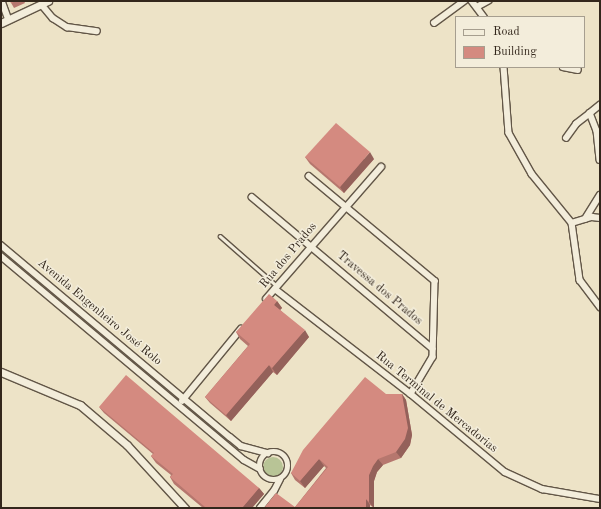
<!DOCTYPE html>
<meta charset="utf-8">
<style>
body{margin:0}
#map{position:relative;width:601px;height:509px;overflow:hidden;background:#ede3c7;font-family:"Old Standard TT",serif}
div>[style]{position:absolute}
.green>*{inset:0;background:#b8c496}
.round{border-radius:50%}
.roads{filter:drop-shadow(1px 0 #625647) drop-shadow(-1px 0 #625647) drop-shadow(0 1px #625647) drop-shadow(0 -1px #625647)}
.service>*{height:2.5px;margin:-1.25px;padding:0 1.25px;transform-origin:1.25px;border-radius:1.25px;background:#f3eddb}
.minor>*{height:5.5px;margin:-2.75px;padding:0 2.75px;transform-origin:2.75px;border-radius:2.75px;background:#f3eddb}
.minor>.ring{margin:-2.75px;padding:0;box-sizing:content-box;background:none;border:5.5px solid #f3eddb;border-radius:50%}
.tertiary>*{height:7px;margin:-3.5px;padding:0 3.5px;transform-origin:3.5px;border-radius:3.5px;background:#f3eddb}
.wall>*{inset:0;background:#b6776e}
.shaded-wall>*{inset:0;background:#94615a}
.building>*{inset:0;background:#d48a80}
span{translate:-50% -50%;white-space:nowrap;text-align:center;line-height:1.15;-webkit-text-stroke:3px #f3eddb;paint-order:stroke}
.street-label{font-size:12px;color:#33271c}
.frame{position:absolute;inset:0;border:2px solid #33271c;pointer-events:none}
.legend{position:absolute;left:455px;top:16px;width:130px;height:52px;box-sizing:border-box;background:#f3eddb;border:1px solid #a69e8f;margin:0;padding:5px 7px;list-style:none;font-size:12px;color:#33271c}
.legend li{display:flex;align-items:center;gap:8px;height:20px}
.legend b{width:20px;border:1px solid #a69e8f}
</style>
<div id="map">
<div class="green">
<i class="round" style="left:263px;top:457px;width:20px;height:20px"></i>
</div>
<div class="roads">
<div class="service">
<i style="left:220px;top:236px;width:76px;rotate:41.3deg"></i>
</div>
<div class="minor">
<i style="left:2px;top:1px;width:20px;rotate:70deg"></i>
<i style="left:472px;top:1px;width:20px;rotate:53deg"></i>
<i style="left:42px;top:5px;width:17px;rotate:50deg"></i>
<i style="left:53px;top:18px;width:17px;rotate:33deg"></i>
<i style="left:67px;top:27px;width:30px;rotate:8deg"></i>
<i style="left:477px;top:7px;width:13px;rotate:-29deg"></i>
<i style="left:434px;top:23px;width:37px;rotate:-36deg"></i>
<i style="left:504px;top:67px;width:66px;rotate:85.7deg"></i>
<i style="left:509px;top:133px;width:47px;rotate:60.7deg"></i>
<i style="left:532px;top:174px;width:63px;rotate:50.8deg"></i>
<i style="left:572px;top:223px;width:58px;rotate:82deg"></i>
<i style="left:580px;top:280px;width:34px;rotate:53deg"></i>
<i style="left:563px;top:67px;width:15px;rotate:11deg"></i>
<i style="left:590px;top:113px;width:13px;rotate:-39deg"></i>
<i style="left:566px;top:138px;width:17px;rotate:-54deg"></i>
<i style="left:576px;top:124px;width:18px;rotate:-38deg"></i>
<i style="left:590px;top:113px;width:19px;rotate:69deg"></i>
<i style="left:597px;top:131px;width:29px;rotate:84deg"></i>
<i style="left:309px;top:176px;width:164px;rotate:39.8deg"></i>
<i style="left:435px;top:281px;width:76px;rotate:91.5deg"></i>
<i style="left:433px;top:357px;width:43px;rotate:120.7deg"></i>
<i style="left:252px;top:197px;width:236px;rotate:40deg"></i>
<i style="left:585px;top:219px;width:28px;rotate:-58deg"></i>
<i style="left:572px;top:223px;width:21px;rotate:-17deg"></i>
<i style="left:592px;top:217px;width:8px;rotate:7deg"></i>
<i style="left:1px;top:245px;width:299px;rotate:40deg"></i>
<i style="left:230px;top:437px;width:14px;rotate:39deg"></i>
<i style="left:241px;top:446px;width:28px;rotate:15deg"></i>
<i style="left:1px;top:256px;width:317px;rotate:40deg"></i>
<i style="left:244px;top:460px;width:18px;rotate:29deg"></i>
<i style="left:275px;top:289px;width:172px;rotate:37.7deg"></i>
<i style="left:411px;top:394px;width:122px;rotate:39.7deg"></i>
<i style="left:505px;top:472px;width:41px;rotate:24.7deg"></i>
<i style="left:542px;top:489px;width:59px;rotate:9.8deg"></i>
<i style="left:266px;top:299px;width:175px;rotate:-48.9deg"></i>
<i style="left:182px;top:401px;width:93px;rotate:-50.7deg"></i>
<i class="ring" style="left:260px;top:452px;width:22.5px;height:22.5px"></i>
<i style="left:260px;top:508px;width:22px;rotate:-51deg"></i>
<i style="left:274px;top:491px;width:13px;rotate:-63deg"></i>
</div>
<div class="tertiary">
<i style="left:1px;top:23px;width:52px;rotate:-25.1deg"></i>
<i style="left:1px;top:372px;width:86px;rotate:22.7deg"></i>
<i style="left:80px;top:405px;width:62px;rotate:40.4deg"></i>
<i style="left:127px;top:445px;width:86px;rotate:47.4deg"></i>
</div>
</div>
<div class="wall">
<i style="clip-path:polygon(10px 1px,24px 1px,25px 3px,14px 8px)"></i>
<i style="clip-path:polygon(305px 157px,374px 159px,344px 193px,310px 164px)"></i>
<i style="clip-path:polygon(277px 301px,282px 308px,280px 310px,309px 337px,277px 375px,273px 372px,231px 421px,210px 403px,205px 397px,248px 346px,240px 339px,236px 332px)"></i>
<i style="clip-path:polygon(386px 394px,402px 394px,406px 400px,412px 435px,410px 445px,401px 458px,383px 465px,377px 472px,374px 481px,374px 508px,370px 505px,295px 507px,326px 468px,324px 466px,305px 488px,295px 480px,291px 473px)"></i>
<i style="clip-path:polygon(99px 407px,259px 488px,264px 494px,252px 508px,203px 508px,174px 484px,170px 477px,171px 475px,156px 463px,151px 456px,153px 454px,104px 413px)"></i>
</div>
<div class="shaded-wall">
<i style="clip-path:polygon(370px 152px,374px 159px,344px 193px,340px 187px)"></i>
<i style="clip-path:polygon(277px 301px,282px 308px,279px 311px,274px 305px)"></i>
<i style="clip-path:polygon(305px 330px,309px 337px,277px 375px,272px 368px)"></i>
<i style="clip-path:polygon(269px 365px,273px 372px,231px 421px,226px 415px)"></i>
<i style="clip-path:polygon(402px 394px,406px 400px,412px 435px,410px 445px,401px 458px,396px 452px)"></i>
<i style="clip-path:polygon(319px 459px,324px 466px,305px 488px,300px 481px)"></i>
<i style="clip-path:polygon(378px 459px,383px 465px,377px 472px,374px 481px,374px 508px,369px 502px,369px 475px,373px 466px)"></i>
<i style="clip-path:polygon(259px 488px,264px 494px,252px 508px,242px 508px)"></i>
<i style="clip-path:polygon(366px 499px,370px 505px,370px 508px,366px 508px)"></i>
</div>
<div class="building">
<i style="clip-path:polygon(10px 1px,16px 1px,11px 3px)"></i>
<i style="clip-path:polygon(336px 123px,370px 152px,340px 187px,305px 157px)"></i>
<i style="clip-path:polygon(269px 294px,277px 301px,274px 305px,305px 330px,272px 368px,269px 365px,226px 415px,205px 397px,250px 344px,236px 332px)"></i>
<i style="clip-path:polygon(126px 375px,259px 488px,242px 508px,204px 508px,205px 507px,170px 477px,173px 474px,151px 456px,154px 453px,99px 407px)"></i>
<i style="clip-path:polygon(365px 377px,386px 394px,402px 394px,408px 428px,405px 439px,396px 452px,378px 459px,373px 466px,369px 475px,369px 502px,366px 499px,366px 508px,264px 508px,276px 493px,295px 507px,328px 467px,319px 459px,300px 481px,291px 473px,303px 450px)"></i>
</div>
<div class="street-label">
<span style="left:289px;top:256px;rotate:-50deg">Rua dos Prados</span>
<span style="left:379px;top:289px;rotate:40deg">Travessa dos Prados</span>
<span style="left:99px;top:313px;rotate:40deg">Avenida Engenheiro José Rolo</span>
<span style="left:436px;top:403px;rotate:39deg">Rua Terminal de Mercadorias</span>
</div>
<div class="frame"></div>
<ul class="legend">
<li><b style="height:5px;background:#f3eddb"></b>Road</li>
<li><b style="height:11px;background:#d48a80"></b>Building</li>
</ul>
</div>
